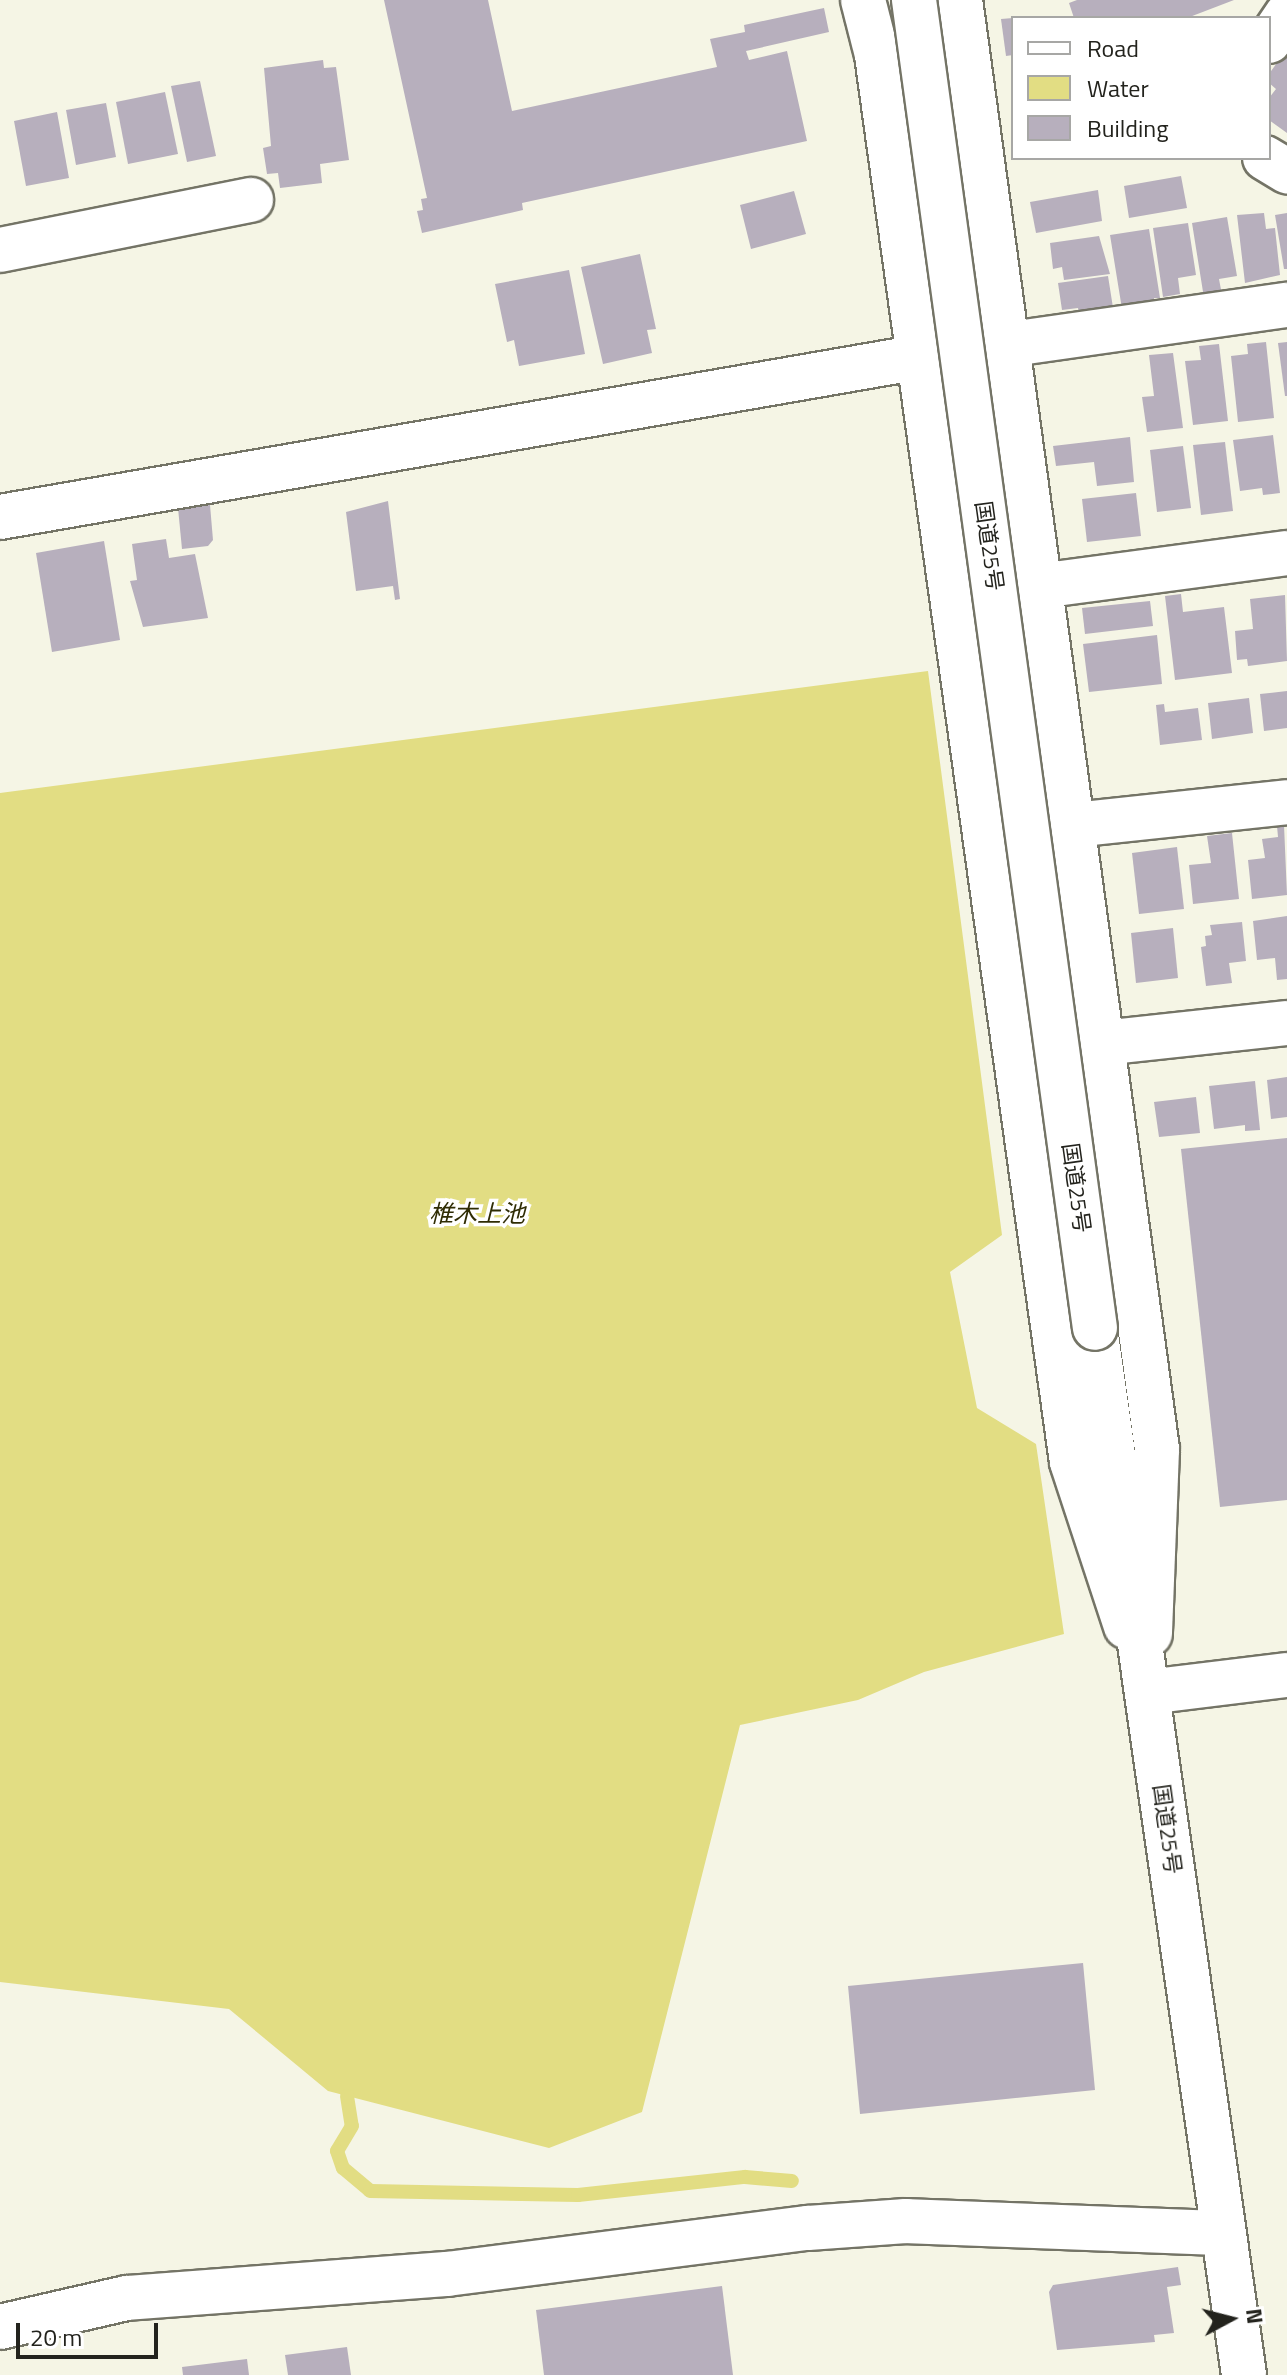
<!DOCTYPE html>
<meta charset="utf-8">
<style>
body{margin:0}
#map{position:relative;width:1287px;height:2375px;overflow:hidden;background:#f5f5e5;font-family:"Titillium Web","Noto Sans JP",sans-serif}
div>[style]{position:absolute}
.water>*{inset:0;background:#e2dd83}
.stream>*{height:14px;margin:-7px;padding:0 7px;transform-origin:7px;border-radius:7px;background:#e2dd83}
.building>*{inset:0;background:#b7afbd}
.roads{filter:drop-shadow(2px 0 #747466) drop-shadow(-2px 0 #747466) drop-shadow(0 2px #747466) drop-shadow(0 -2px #747466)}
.minor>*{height:44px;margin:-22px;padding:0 22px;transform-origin:22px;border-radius:22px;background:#fff}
.tertiary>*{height:44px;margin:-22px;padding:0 22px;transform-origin:22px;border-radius:22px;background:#fff}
.trunk>*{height:44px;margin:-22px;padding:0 22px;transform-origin:22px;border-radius:22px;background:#fff}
.bridges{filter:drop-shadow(2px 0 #747466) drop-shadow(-2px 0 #747466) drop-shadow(0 2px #747466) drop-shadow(0 -2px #747466)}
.trunk-bridge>*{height:44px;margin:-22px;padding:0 22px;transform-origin:22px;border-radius:22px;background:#fff}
span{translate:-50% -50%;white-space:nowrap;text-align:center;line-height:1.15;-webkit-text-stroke:7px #fff;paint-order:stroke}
.street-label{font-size:22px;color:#23231d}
.water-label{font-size:24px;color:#2f2c04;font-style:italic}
.legend{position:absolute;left:1011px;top:16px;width:260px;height:144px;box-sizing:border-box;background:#fff;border:2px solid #a7a7a5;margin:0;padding:10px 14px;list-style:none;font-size:24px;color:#23231d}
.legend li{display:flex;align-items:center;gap:16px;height:40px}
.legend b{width:40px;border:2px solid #a7a7a5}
.north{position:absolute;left:1191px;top:2279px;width:80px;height:80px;-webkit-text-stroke:6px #fff;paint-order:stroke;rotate:83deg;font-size:22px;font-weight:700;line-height:32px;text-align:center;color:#23231d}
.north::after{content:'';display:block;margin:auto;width:28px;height:36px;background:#23231d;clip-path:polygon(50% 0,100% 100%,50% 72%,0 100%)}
.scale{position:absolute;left:16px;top:2323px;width:142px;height:36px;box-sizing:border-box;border:4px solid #23231d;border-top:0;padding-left:10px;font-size:24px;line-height:28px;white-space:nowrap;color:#23231d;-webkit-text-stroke:6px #fff;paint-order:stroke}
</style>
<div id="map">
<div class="water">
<i style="clip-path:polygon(928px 671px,1002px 1235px,950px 1272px,977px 1408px,1036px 1444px,1064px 1634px,924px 1672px,858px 1700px,740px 1725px,642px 2112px,549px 2148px,328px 2091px,229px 2009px,0 1982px,0 793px)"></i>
</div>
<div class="stream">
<i style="left:347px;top:2096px;width:30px;rotate:81deg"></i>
<i style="left:352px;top:2126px;width:29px;rotate:121deg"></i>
<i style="left:337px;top:2151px;width:18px;rotate:71deg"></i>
<i style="left:343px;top:2168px;width:35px;rotate:40deg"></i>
<i style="left:370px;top:2191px;width:208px;rotate:1.1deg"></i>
<i style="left:578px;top:2195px;width:168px;rotate:-6.2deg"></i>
<i style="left:745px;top:2177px;width:47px;rotate:4.9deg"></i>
</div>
<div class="building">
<i style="clip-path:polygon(384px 0,488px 0,512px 111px,717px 67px,710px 39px,745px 32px,744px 25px,824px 8px,829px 32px,746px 51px,749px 60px,787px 51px,807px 141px,522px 203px,523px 210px,422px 233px,417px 211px,423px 210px,421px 199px,427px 198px)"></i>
<i style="clip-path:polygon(1077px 0,1234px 0,1187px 18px,1074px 18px,1069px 3px)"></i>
<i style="clip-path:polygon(1013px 18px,1013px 55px,1006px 56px,1001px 19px)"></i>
<i style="clip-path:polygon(1287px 49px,1287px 133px,1269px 120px,1269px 98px,1276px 89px,1269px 83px,1269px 74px)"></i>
<i style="clip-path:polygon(323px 60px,324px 68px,336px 67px,349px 160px,320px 164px,322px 183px,280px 188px,278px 173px,267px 174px,263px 148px,271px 146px,264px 68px)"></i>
<i style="clip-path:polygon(200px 81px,216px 156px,187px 162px,171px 86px)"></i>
<i style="clip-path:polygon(165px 92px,178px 154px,128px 164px,116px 102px)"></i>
<i style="clip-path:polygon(106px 103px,116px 157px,76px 165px,66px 110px)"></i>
<i style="clip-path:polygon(57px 112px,69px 178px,26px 186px,14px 121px)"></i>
<i style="clip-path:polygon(1181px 176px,1187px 208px,1129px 218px,1124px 186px)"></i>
<i style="clip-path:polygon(1098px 190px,1102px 221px,1036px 233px,1030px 202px)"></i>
<i style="clip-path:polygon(794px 191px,806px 234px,751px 249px,740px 205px)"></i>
<i style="clip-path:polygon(1264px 213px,1266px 229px,1275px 228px,1280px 275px,1245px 283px,1237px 215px)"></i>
<i style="clip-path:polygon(1287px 213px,1287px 269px,1284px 269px,1275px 215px)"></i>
<i style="clip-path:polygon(1227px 217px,1237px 276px,1219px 279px,1222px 295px,1204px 298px,1192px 223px)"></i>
<i style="clip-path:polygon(1188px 223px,1196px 275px,1178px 278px,1180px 294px,1163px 297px,1153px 228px)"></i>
<i style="clip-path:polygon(1149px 229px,1160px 298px,1154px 298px,1155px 304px,1122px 309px,1110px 235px)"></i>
<i style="clip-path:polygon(1099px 236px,1110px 274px,1064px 280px,1062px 267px,1053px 269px,1050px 243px)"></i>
<i style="clip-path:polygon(640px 254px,656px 329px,647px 330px,652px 353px,603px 364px,581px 267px)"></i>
<i style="clip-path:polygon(569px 270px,585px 354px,519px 366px,514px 340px,507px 342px,495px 284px)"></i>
<i style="clip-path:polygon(1108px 276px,1114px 314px,1080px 319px,1078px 308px,1062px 310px,1058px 283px)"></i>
<i style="clip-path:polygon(1266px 342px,1274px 418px,1238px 422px,1231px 356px,1248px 354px,1247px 344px)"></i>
<i style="clip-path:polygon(1287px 342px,1287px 396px,1285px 396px,1278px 343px)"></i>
<i style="clip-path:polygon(1219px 344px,1228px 421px,1193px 425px,1185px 361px,1201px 360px,1199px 346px)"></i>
<i style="clip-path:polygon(1173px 353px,1183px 428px,1147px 432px,1142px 397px,1154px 396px,1149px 355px)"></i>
<i style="clip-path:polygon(1273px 435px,1280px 493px,1263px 495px,1262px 488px,1240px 491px,1233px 440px)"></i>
<i style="clip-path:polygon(1130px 437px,1134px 482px,1097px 486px,1094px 462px,1056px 466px,1053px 446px)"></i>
<i style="clip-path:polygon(1225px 442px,1233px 511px,1201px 515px,1193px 445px)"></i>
<i style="clip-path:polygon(1183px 446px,1191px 508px,1157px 512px,1150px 450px)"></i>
<i style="clip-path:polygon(1136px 493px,1141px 536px,1087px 542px,1082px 499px)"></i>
<i style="clip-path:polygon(388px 501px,400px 599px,395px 600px,393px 586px,356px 591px,346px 512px)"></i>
<i style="clip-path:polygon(210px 505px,213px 540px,208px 546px,182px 549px,178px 508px)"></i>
<i style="clip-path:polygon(166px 539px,169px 558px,195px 554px,208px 618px,143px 627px,130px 581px,137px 580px,132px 544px)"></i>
<i style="clip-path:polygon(104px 541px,120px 640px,52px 652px,36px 553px)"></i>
<i style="clip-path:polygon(1181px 594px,1183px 612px,1224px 607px,1232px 673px,1175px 680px,1165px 596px)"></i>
<i style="clip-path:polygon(1285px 595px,1287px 661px,1248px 666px,1247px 659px,1237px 660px,1235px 631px,1253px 629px,1250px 599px)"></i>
<i style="clip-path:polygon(1150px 601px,1153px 626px,1085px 634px,1082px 608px)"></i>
<i style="clip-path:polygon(1157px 635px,1162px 684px,1089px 692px,1083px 644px)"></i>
<i style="clip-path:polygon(1287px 691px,1287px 728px,1264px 731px,1260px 694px)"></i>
<i style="clip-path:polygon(1249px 698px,1253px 733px,1212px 739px,1208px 703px)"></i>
<i style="clip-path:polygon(1164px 704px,1165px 712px,1198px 708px,1202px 740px,1160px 745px,1156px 705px)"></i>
<i style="clip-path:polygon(1284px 825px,1287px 895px,1252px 899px,1248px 860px,1265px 858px,1262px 839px,1278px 837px,1277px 826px)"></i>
<i style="clip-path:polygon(1232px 833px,1239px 899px,1193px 904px,1189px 865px,1211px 863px,1207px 836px)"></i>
<i style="clip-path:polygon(1177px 847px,1184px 909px,1139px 914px,1132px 853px)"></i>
<i style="clip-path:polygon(1287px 916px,1287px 979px,1277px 980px,1275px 958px,1257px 960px,1253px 921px)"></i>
<i style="clip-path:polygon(1242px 922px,1246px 961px,1229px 963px,1232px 983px,1206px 986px,1201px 947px,1206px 946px,1205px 936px,1212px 935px,1210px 925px)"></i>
<i style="clip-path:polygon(1173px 928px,1178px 978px,1136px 983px,1131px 933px)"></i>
<i style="clip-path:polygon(1287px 1077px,1287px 1117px,1271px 1119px,1267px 1080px)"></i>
<i style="clip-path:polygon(1255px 1081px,1260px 1130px,1245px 1131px,1245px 1125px,1214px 1129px,1209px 1086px)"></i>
<i style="clip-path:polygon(1196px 1097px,1200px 1133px,1159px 1137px,1154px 1102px)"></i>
<i style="clip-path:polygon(1287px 1138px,1287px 1500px,1220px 1507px,1181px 1149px)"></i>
<i style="clip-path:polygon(1083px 1963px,1095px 2090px,860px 2114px,848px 1986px)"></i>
<i style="clip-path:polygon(1178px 2267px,1181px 2285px,1167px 2287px,1174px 2333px,1154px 2335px,1155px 2342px,1057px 2350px,1049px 2292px,1053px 2285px)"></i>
<i style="clip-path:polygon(722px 2286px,733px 2375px,544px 2375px,536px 2310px)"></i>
<i style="clip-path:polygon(347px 2347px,351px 2375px,288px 2375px,285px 2355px)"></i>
<i style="clip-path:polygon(247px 2359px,249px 2375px,183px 2375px,182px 2367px)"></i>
</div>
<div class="roads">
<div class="minor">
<i style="left:863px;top:0;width:57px;rotate:75.7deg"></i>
<i style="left:877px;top:55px;width:1420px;rotate:82.11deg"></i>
<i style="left:1072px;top:1462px;width:173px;rotate:71.8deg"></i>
<i style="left:960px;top:0;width:1463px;rotate:82.26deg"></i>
<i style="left:1157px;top:1450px;width:184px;rotate:92.2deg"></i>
<i style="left:1269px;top:41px;width:32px;rotate:-56deg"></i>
<i style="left:1265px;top:158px;width:26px;rotate:31deg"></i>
<i style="left:0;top:250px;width:256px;rotate:-11.3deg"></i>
<i style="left:0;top:517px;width:934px;rotate:-9.87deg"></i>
<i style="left:920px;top:357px;width:371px;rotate:-8.1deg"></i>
<i style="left:1040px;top:586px;width:249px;rotate:-7.6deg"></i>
<i style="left:1073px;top:825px;width:215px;rotate:-6.1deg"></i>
<i style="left:1102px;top:1043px;width:186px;rotate:-6.2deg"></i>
<i style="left:1148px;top:1692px;width:140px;rotate:-7deg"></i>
</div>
<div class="tertiary">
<i style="left:0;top:2327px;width:130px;rotate:-12.9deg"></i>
<i style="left:127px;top:2298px;width:321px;rotate:-4.3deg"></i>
<i style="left:447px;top:2274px;width:364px;rotate:-7.3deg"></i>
<i style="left:808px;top:2228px;width:98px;rotate:-4.1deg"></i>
<i style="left:906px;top:2221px;width:317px;rotate:2.2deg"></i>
</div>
<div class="trunk">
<i style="left:1095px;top:1328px;width:1058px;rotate:81.9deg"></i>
</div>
</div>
<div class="bridges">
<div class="trunk-bridge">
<i style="left:914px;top:0;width:1340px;rotate:82.24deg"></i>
</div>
</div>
<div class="street-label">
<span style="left:989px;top:546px;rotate:82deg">国道25号</span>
<span style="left:1076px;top:1188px;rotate:82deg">国道25号</span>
<span style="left:1167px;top:1829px;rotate:82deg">国道25号</span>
</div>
<div class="water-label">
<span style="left:477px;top:1214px">椎木上池</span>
</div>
<ul class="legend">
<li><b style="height:10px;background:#fff"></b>Road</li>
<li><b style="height:22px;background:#e2dd83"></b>Water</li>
<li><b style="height:22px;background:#b7afbd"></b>Building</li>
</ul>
<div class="north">N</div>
<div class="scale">20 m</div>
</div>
